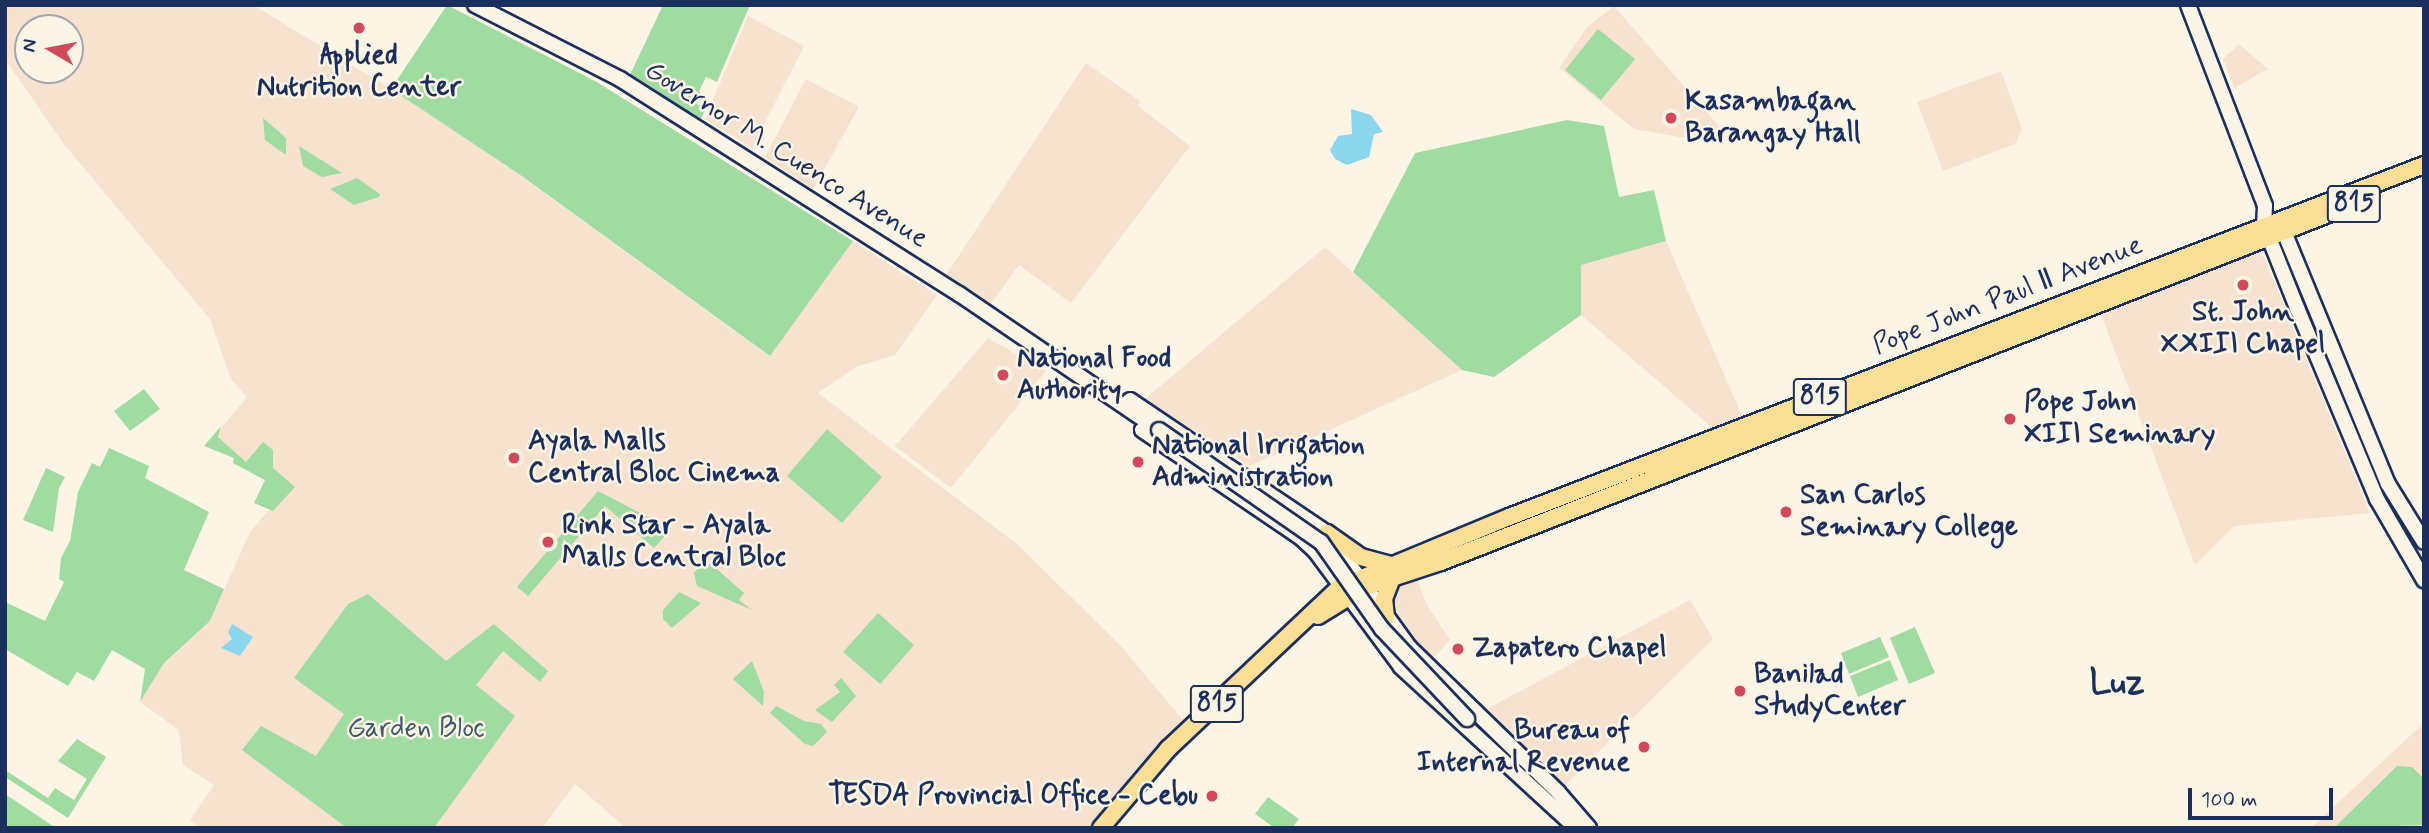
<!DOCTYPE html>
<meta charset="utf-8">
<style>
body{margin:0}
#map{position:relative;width:2429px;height:833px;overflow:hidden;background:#fcf5e5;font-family:Mynerve,sans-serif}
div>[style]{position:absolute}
.built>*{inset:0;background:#f7e2cf}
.green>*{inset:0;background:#a0dba1}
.water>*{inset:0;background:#8cd6ed}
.roads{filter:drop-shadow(2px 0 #1b2f5e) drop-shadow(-2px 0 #1b2f5e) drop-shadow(0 2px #1b2f5e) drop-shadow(0 -2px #1b2f5e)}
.secondary>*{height:14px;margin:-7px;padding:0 7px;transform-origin:7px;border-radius:7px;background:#fcf5e5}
.primary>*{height:16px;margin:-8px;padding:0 8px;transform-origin:8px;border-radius:8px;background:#fbdf96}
.bridges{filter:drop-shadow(2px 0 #1b2f5e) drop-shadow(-2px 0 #1b2f5e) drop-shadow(0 2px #1b2f5e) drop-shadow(0 -2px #1b2f5e)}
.secondary-bridge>*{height:14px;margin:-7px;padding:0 7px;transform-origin:7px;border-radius:7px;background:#fcf5e5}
.dots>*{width:19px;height:19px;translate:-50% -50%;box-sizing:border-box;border:4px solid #fcf5e5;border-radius:50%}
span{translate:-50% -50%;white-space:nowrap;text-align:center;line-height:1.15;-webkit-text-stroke:5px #fcf5e5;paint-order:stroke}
.shield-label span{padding:2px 5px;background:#fcf5e5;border:2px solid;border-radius:5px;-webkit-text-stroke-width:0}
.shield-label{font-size:26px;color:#1b2f5e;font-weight:700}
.poi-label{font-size:28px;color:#1b2f5e;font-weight:700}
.left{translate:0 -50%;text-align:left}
.right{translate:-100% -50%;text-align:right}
.street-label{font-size:28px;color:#1b2f5e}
.park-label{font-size:28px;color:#3c5a6f}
.district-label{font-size:35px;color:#1b2f5e;font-weight:700}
.frame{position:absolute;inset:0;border:7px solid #1b2f5e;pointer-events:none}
.north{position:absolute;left:14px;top:14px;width:70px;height:70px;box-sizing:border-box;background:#fcf5e5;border:2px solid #a2a6af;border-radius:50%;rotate:280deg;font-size:19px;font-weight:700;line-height:28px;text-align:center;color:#1b2f5e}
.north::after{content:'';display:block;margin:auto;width:24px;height:32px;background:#d1495b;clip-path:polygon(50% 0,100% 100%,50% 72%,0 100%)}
.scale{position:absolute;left:2188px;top:788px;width:145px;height:32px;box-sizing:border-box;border:4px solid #1b2f5e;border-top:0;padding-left:9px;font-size:21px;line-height:24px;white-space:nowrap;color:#1b2f5e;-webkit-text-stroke:5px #fcf5e5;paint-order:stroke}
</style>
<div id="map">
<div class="built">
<i style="clip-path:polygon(evenodd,5px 5px,253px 5px,391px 89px,522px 177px,769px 356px,853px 241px,937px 295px,895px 355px,856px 367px,818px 393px,1017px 544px,1120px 645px,1183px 720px,1088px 828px,626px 828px,575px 784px,542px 828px,201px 828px,190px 820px,214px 785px,183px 765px,179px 730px,140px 702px,164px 663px,210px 621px,250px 532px,283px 493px,214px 437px,247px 397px,231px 379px,210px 319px,63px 143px,5px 59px,5px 5px,28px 28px,70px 28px,70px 70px,28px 70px,28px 28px)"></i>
<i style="clip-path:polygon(1614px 6px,1724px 132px,1713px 143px,1634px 129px,1559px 68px,1587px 27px)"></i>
<i style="clip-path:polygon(748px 16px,804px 46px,752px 148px,705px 119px)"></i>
<i style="clip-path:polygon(2239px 44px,2268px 69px,2234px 88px,2223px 59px)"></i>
<i style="clip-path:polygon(1086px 63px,1140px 101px,1138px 106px,1190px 146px,1071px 303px,1019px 265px,990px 305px,946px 275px)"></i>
<i style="clip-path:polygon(2001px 71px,2022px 129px,2015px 144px,1943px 171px,1917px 102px)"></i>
<i style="clip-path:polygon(806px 79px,859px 107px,813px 189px,765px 157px)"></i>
<i style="clip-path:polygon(1666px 241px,1743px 418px,1716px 431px,1581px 315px,1581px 265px)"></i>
<i style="clip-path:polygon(1325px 247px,1462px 370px,1250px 466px,1145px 399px)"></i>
<i style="clip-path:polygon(2251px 250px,2264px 257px,2370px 513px,2234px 526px,2195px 565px,2099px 309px)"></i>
<i style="clip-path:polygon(988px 338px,1046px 371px,951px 488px,895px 446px)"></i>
<i style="clip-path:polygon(1416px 576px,1427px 605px,1450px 640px,1433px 659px,1393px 616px,1389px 601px,1395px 584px)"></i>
<i style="clip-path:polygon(1690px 600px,1713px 639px,1565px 785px,1485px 710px)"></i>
<i style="clip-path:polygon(2424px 724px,2424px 828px,2311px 828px,2413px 733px)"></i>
</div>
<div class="green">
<i style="clip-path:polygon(447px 5px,595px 81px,853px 241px,770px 356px,523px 177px,391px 89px)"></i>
<i style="clip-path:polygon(663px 5px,750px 5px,717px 82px,706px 77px,699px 91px,702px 94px,697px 104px,706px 109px,699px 122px,628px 79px)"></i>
<i style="clip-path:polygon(1598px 29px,1635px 59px,1601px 100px,1565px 70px)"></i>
<i style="clip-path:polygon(263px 118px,286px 138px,286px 155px,265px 140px)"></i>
<i style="clip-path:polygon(1567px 120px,1604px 126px,1619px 197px,1654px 190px,1666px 241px,1581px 265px,1581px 315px,1494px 377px,1462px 370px,1353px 272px,1415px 153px)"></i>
<i style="clip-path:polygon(299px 146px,342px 173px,322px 177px,303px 166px)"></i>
<i style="clip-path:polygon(357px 178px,380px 194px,379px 197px,354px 205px,330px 189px)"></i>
<i style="clip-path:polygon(144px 389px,160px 409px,130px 431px,114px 411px)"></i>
<i style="clip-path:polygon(221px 426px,218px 437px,246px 462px,263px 442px,273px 450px,273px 468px,295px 487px,273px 511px,254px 503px,265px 480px,233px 463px,234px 458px,204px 446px)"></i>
<i style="clip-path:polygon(827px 429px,882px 477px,842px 523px,787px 476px)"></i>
<i style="clip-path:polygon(109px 448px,149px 466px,145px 478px,209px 512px,184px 570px,224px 589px,210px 621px,164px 663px,140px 702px,145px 669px,112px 650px,94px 681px,77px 672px,68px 686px,5px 649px,5px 602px,45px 621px,64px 582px,59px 579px,61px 558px,70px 541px,78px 492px,92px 463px,100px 467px)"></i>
<i style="clip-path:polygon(46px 468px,65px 477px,59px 488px,53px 532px,23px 520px)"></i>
<i style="clip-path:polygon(598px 491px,671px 529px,654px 548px,605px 506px,528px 596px,517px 587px)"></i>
<i style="clip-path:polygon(711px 564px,744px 593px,739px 600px,752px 610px,697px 586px,694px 573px,701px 565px)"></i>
<i style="clip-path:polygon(679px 592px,701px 603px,672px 628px,663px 619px,663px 610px)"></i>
<i style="clip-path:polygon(368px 594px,446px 661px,494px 624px,548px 671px,540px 682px,503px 651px,476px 685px,515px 716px,434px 828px,347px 828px,242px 750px,261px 726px,316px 756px,344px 714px,294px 678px,348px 604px)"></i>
<i style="clip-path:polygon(878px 613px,914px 645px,880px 684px,843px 652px)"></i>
<i style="clip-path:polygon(1915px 627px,1935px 673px,1909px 684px,1890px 638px)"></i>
<i style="clip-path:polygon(1880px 637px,1889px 657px,1849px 674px,1841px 653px)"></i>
<i style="clip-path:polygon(1890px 660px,1898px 680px,1858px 697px,1850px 676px)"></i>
<i style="clip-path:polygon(752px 661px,764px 692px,763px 706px,733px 679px)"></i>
<i style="clip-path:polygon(841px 678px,856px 696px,832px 722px,815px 710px,840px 692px,834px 685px)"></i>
<i style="clip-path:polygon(776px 706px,804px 721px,821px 724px,827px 732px,813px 746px,805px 744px,770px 713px)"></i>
<i style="clip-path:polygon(77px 739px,106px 757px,68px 818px,5px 777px,5px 770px,48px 798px,55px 788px,74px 800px,87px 779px,58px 761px)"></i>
<i style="clip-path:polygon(2397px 766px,2412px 767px,2424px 779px,2424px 825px,2334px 828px)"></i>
<i style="clip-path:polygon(5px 794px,56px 828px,5px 828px)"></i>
<i style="clip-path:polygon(1268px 797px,1299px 819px,1292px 828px,1275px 828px,1255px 814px)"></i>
</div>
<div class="water">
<i style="clip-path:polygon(1351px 109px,1371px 115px,1383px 132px,1374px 134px,1369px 157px,1347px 165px,1335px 159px,1330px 150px,1338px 136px,1352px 134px)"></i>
<i style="clip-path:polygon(232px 624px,253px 637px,240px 656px,221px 648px,232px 639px,228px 632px)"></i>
</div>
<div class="roads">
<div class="secondary">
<i style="left:475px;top:5px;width:163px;rotate:27deg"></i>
<i style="left:620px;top:79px;width:401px;rotate:32.4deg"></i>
<i style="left:959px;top:294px;width:242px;rotate:34.2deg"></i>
<i style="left:2188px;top:5px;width:215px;rotate:69deg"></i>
<i style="left:2265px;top:206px;width:19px;rotate:93deg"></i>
<i style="left:2264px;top:225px;width:89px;rotate:68.3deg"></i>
<i style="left:2297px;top:308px;width:207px;rotate:67.3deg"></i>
<i style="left:2377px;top:499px;width:94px;rotate:59.9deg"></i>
<i style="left:2280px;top:222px;width:283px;rotate:67.6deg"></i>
<i style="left:2388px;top:484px;width:68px;rotate:58.2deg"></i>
<i style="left:1130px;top:400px;width:236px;rotate:34deg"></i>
<i style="left:1326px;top:532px;width:142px;rotate:54.2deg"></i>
<i style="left:1409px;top:647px;width:208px;rotate:44.2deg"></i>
<i style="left:1558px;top:792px;width:48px;rotate:49.3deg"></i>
<i style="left:1142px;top:430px;width:191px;rotate:34.1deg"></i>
<i style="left:1300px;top:537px;width:22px;rotate:43deg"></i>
<i style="left:1316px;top:552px;width:143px;rotate:53.5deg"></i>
<i style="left:1401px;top:667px;width:238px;rotate:42.6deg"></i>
</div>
<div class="primary">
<i style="left:1327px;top:533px;width:42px;rotate:35.2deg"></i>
<i style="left:1361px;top:557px;width:30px;rotate:15deg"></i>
<i style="left:1318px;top:616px;width:55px;rotate:-31.7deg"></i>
<i style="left:1365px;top:587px;width:80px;rotate:-18.2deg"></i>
<i style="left:1441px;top:562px;width:983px;rotate:-21.42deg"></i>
<i style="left:1386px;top:617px;width:18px;rotate:-96deg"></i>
<i style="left:1384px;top:599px;width:22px;rotate:-69deg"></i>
<i style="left:1101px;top:828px;width:104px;rotate:-49.7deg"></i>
<i style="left:1168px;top:749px;width:236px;rotate:-43.3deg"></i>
<i style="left:1340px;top:587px;width:183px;rotate:-22.5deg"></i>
<i style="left:1509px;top:517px;width:980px;rotate:-21.04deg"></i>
</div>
</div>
<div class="bridges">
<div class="secondary-bridge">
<i style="left:1159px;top:430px;width:197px;rotate:34.7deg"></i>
<i style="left:1321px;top:542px;width:106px;rotate:55deg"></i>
<i style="left:1382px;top:629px;width:124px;rotate:46.6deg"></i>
</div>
</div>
<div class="dots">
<i style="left:359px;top:28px;background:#d1495b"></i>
<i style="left:1671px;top:118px;background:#d1495b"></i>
<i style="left:2243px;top:285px;background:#d1495b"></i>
<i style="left:1003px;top:375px;background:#d1495b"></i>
<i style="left:2010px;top:419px;background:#d1495b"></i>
<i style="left:514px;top:458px;background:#d1495b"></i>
<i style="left:1138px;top:462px;background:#d1495b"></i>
<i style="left:1786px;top:512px;background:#d1495b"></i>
<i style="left:548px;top:542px;background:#d1495b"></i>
<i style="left:1458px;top:649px;background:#d1495b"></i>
<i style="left:1740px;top:691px;background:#d1495b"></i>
<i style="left:1644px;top:747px;background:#d1495b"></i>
<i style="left:1212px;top:796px;background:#d1495b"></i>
</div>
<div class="shield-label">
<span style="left:2354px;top:204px">815</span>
<span style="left:1820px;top:397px">815</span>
<span style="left:1217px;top:704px">815</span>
</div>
<div class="poi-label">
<span style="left:359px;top:72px">Applied<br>Nutrition Center</span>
<span class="left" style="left:1685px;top:118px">Kasambagan<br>Barangay Hall</span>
<span style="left:2243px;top:329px">St. John<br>XXIII Chapel</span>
<span class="left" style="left:1017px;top:375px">National Food<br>Authority</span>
<span class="left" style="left:2024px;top:419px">Pope John<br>XIII Seminary</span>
<span class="left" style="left:528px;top:458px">Ayala Malls<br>Central Bloc Cinema</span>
<span class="left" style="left:1152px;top:462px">National Irrigation<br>Administration</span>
<span class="left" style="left:1800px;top:512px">San Carlos<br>Seminary College</span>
<span class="left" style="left:562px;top:542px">Rink Star - Ayala<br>Malls Central Bloc</span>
<span class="left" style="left:1472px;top:649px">Zapatero Chapel</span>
<span class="left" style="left:1754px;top:691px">Banilad<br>StudyCenter</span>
<span class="right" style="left:1630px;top:747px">Bureau of<br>Internal Revenue</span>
<span class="right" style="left:1198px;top:796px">TESDA Provincial Office - Cebu</span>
</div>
<div class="street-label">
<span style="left:786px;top:155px;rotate:32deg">Governor M. Cuenco Avenue</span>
<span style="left:2008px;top:296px;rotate:-21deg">Pope John Paul Ⅱ Avenue</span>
</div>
<div class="park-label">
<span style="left:416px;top:729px">Garden Bloc</span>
</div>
<div class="district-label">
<span style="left:2117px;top:683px">Luz</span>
</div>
<div class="frame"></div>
<div class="north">N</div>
<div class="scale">100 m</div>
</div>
